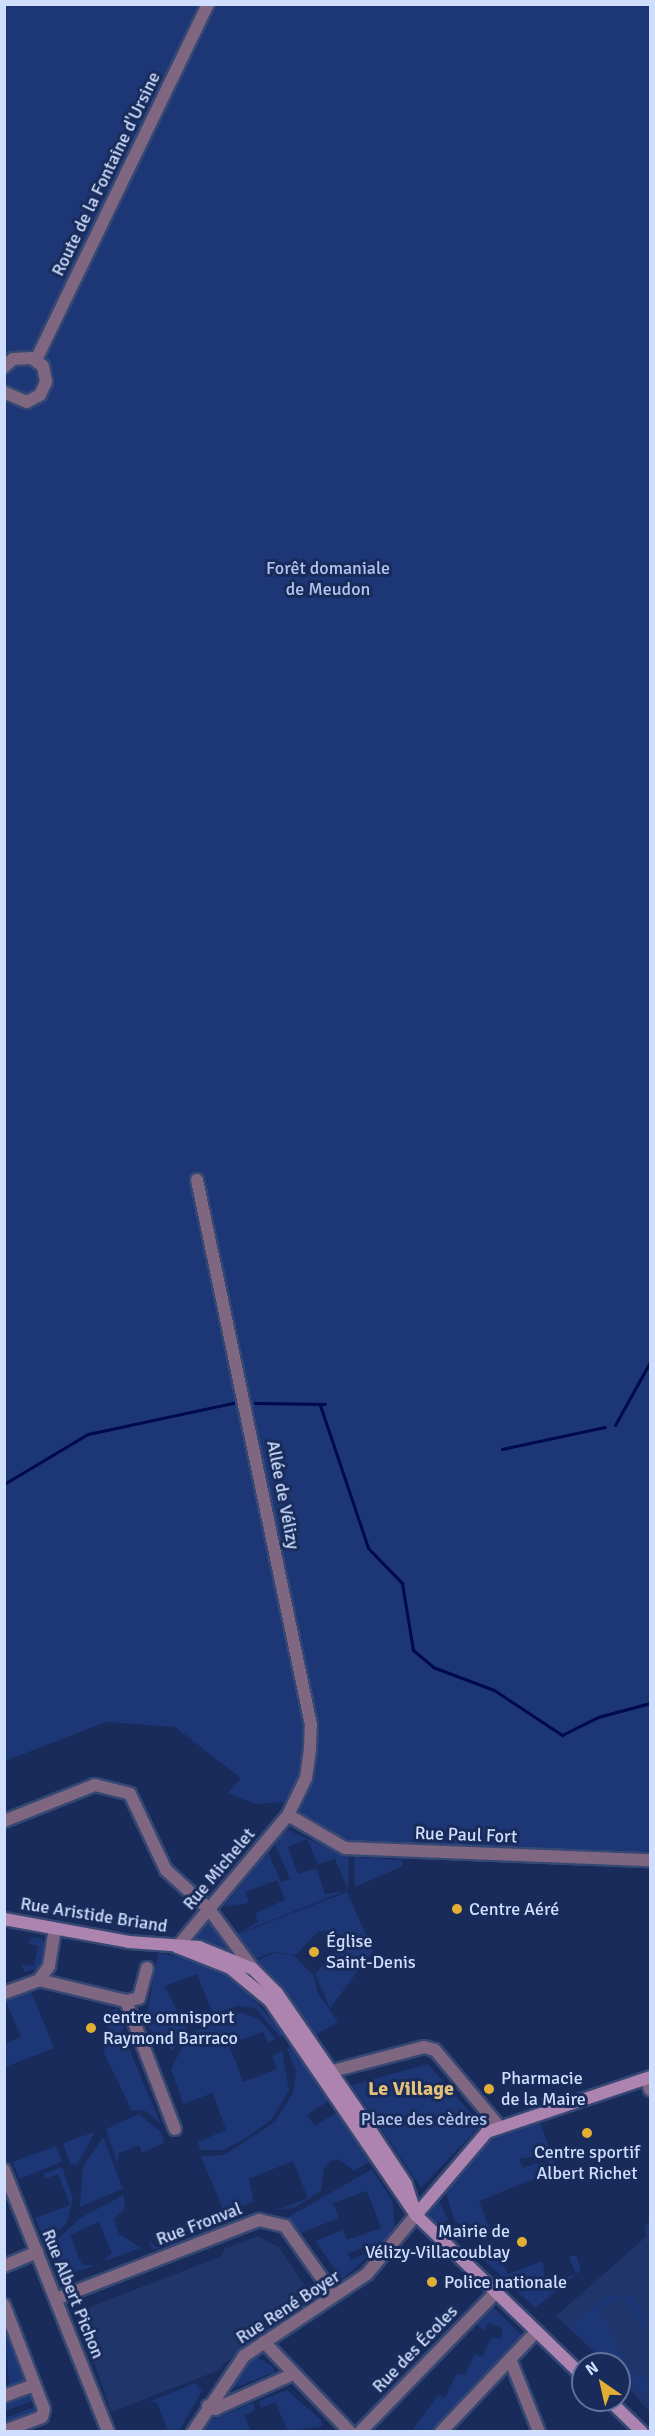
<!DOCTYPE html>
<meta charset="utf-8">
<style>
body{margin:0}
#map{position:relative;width:655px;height:2436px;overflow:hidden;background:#182b5a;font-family:Signika,sans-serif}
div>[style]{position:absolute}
.built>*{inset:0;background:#20356a}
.green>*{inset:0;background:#1d3675}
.stream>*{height:3px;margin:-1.5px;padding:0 1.5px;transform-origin:1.5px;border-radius:1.5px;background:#010a49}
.roads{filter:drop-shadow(2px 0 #354874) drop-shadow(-2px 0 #354874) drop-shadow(0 2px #354874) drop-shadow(0 -2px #354874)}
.street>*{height:12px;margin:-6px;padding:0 6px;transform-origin:6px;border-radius:6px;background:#7f6681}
.secondary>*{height:12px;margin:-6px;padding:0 6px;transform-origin:6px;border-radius:6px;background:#ad84af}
.dots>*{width:16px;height:16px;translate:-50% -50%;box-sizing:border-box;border:3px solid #182b5a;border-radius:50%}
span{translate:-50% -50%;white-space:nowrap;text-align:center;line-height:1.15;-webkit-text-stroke:6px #182b5a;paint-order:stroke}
.street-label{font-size:18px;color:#cfdefc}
.park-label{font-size:18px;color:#b4c6ed}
.poi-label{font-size:18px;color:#cfdefc}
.left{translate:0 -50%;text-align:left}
.right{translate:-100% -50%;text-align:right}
.neighbourhood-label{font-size:20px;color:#e4c178;font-weight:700}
.frame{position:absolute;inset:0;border:6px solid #cfdefc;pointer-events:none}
.north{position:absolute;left:571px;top:2352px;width:60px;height:60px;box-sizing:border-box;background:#182b5a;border:2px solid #61739b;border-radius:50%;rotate:326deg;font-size:16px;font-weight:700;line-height:24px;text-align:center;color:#cfdefc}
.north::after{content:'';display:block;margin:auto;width:21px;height:27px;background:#e2af34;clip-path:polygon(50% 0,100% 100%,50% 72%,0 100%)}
</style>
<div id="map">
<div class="built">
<i style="clip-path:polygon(650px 2221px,650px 2413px,619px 2376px,619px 2364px,607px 2364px,556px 2316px,647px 2236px,644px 2227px)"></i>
<i style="clip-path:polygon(258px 2236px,279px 2247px,315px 2301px,240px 2349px,217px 2371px,111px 2412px,77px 2312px,222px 2256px,224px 2249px)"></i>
</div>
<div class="green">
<i style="clip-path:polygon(189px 4px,650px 5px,650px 1852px,354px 1842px,329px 1835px,285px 1802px,255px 1804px,228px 1793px,241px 1778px,175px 1727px,106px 1722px,5px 1761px,4px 5px)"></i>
<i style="clip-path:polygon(288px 1830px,349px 1857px,348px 1890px,335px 1859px,318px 1864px,307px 1839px,288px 1847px,298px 1874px,316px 1868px,325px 1894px,345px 1891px,237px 1934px,258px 1922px,255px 1913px,285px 1900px,277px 1880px,245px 1892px,249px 1903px,223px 1907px,268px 1852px,281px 1882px,290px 1879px,274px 1842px)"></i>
<i style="clip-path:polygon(354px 1857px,402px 1860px,403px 1866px,355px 1887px)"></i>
<i style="clip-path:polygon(347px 1892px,373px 1951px,330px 2008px,315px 1974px,338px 1948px,327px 1931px,318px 1932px,296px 1955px,274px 1952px,255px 1959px,237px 1935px)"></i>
<i style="clip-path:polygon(210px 1922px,229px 1947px,227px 1949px,193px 1940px)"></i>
<i style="clip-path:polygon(32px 1937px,43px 1939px,45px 1952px,38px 1968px,25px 1972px,21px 1965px,34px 1966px,38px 1946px,28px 1943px)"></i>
<i style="clip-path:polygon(158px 1953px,192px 1959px,235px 1979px,285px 2034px,280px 2037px,255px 2008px,237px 2006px,213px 2014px,197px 1974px,165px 1986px,186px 2029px,173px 2051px,145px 2024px)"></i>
<i style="clip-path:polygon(274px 1953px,293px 1955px,314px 1976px,318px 1993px,338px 2022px,313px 2036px,256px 1961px)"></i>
<i style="clip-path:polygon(31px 1991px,54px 2048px,5px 2067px,5px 2044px,21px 2037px,5px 1999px)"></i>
<i style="clip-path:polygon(116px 2008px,127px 2025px,121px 2030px,161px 2124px,144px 2110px,132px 2111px,104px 2053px,110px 2012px)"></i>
<i style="clip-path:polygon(243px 2013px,259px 2019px,276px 2039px,268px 2043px,263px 2032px,229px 2044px,243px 2082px,277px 2069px,272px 2056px,282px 2051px,289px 2091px,271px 2120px,248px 2137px,223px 2150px,200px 2150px,198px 2142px,226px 2130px,213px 2093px,183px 2104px,171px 2069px,188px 2035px,228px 2014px)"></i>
<i style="clip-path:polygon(292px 2047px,328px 2101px,307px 2115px,315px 2126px,336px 2113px,369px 2162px,354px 2171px,338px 2159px,331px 2161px,324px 2168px,321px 2191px,294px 2208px,277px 2210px,308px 2198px,293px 2161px,249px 2179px,254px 2202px,224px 2212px,201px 2156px,224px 2155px,275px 2122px,293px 2093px,296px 2072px,287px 2048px)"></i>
<i style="clip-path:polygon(428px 2064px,481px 2125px,421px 2188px,352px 2085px)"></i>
<i style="clip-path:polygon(139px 2114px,161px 2132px,164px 2143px,142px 2153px,139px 2145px,119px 2153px,117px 2163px,106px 2129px)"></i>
<i style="clip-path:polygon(539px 2119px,557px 2169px,540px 2155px,519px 2159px,523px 2168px,538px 2163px,548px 2173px,479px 2201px,490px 2230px,481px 2233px,455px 2222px,446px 2194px,489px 2139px)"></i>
<i style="clip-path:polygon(95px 2132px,77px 2165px,70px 2164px,63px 2143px)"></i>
<i style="clip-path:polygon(103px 2137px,123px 2189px,80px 2207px,83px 2167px)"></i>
<i style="clip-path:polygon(56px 2146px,62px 2162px,19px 2179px,13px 2162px)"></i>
<i style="clip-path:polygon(62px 2167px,73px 2199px,66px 2224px,45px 2242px,35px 2218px,70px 2205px,58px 2174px,45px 2179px,43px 2174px)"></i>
<i style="clip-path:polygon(372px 2169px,393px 2202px,395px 2229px,384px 2241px,348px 2253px,350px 2260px,377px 2249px,342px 2279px,315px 2241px,343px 2230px,347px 2240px,381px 2228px,367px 2191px,333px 2203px,339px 2218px,301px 2233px,285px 2219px)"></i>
<i style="clip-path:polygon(124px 2195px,125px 2208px,114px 2219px,119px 2234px,141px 2248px,102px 2262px,112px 2253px,99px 2222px,70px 2235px,82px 2265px,96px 2265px,63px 2276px,52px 2244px,82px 2217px)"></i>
<i style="clip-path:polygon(437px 2197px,448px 2220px,435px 2227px,428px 2214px)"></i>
<i style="clip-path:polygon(177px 2229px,176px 2243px,152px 2250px,149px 2240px,156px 2247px,175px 2239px,172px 2231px)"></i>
<i style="clip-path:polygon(495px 2246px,508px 2274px,543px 2261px,545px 2285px,576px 2274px,569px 2257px,576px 2255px,581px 2270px,535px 2308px,484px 2260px,487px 2249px)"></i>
<i style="clip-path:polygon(631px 2294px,648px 2325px,641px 2328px,624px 2296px,599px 2309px,635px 2378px,644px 2375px,650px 2387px,643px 2397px,619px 2374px,619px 2364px,609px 2364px,571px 2328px,604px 2297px)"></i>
<i style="clip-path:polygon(491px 2305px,523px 2336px,432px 2431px,411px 2432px,438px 2395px,445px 2398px,457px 2373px,465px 2375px,475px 2354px,482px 2357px,492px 2337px,500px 2339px,503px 2329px,488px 2323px,484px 2331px,474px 2322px)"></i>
<i style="clip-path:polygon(4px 2320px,29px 2383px,5px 2392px,9px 2383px)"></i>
<i style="clip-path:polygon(255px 2356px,273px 2367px,276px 2379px,272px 2373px,224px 2392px)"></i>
<i style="clip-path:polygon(195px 2383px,202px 2391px,179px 2431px,168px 2431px,157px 2403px,149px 2402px)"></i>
<i style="clip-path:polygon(287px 2390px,321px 2420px,323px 2426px,288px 2431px,275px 2402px,261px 2408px,259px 2401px)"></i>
<i style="clip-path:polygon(30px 2391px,34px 2400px,5px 2411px,5px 2401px)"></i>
<i style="clip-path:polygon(253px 2403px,255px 2410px,244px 2415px,251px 2431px,203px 2431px,209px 2421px)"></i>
<i style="clip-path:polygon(37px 2406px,40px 2413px,5px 2427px,5px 2418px)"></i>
</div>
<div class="stream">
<i style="left:255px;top:1403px;width:70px;rotate:0.8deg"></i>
<i style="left:320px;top:1405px;width:151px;rotate:71.4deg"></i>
<i style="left:368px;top:1548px;width:49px;rotate:45.8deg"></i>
<i style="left:402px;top:1583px;width:68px;rotate:80.7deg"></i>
<i style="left:413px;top:1650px;width:26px;rotate:40deg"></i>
<i style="left:433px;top:1667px;width:65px;rotate:20.7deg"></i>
<i style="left:494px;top:1690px;width:82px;rotate:33.5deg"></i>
<i style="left:562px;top:1735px;width:40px;rotate:-26.6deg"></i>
<i style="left:598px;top:1717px;width:54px;rotate:-15.1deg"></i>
<i style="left:615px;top:1425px;width:72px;rotate:-60.9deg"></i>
<i style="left:502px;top:1449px;width:105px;rotate:-12.1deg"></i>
<i style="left:4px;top:1484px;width:98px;rotate:-30.8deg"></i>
<i style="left:88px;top:1434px;width:152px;rotate:-12.1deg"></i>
</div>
<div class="roads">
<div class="street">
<i style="left:36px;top:360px;width:395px;rotate:-64.2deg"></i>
<i style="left:4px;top:367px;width:12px;rotate:-42deg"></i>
<i style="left:13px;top:359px;width:18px;rotate:-3deg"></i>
<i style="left:31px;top:358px;width:14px;rotate:34deg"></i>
<i style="left:43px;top:366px;width:16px;rotate:79deg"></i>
<i style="left:46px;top:382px;width:14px;rotate:115deg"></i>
<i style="left:40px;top:395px;width:15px;rotate:152deg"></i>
<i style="left:27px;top:402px;width:25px;rotate:-157deg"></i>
<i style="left:288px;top:1815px;width:66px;rotate:30.1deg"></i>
<i style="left:345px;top:1848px;width:305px;rotate:2.3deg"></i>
<i style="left:4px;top:1821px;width:98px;rotate:-21.6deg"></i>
<i style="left:95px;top:1785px;width:36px;rotate:14deg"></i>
<i style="left:130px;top:1794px;width:84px;rotate:64.7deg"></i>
<i style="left:166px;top:1870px;width:58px;rotate:42.2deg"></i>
<i style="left:209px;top:1909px;width:74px;rotate:53.7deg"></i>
<i style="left:177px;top:1947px;width:172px;rotate:-49.9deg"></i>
<i style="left:288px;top:1815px;width:41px;rotate:-64.1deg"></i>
<i style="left:306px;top:1778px;width:30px;rotate:-82deg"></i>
<i style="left:310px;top:1748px;width:23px;rotate:-88deg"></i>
<i style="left:311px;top:1725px;width:557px;rotate:-101.81deg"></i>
<i style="left:39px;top:1980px;width:89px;rotate:13.6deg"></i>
<i style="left:126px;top:2001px;width:137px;rotate:69.1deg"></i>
<i style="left:4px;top:1993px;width:37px;rotate:-20deg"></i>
<i style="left:39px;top:1980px;width:17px;rotate:-54deg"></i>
<i style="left:49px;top:1966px;width:36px;rotate:-81deg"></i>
<i style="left:126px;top:2001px;width:13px;rotate:-13deg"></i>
<i style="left:139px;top:1998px;width:31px;rotate:-75deg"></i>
<i style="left:321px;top:2074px;width:106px;rotate:-14.7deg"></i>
<i style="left:424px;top:2047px;width:11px;rotate:15deg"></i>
<i style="left:435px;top:2050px;width:98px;rotate:50deg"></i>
<i style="left:647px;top:2079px;width:11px;rotate:75deg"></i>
<i style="left:4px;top:2170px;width:282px;rotate:68.3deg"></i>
<i style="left:4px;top:2266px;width:36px;rotate:-23deg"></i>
<i style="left:56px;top:2299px;width:218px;rotate:-21.3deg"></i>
<i style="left:259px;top:2220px;width:27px;rotate:13deg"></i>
<i style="left:285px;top:2226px;width:75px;rotate:54.8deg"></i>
<i style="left:4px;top:2305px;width:111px;rotate:69deg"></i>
<i style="left:44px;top:2409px;width:8px;rotate:104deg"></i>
<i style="left:42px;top:2417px;width:40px;rotate:159.8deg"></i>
<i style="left:264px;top:2342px;width:124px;rotate:46.3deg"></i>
<i style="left:510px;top:2359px;width:79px;rotate:68.3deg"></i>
<i style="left:4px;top:2396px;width:32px;rotate:-20deg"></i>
<i style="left:208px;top:2406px;width:8px;rotate:23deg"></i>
<i style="left:215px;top:2409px;width:83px;rotate:-24.1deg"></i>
<i style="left:193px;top:2432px;width:92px;rotate:-56.1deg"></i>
<i style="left:244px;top:2356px;width:148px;rotate:-33.7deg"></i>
<i style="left:367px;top:2274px;width:77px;rotate:-50.3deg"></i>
<i style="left:360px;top:2432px;width:195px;rotate:-45.8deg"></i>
<i style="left:441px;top:2432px;width:139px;rotate:-46.5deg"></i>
</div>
<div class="secondary">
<i style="left:4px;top:1919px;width:127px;rotate:10.4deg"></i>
<i style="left:129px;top:1942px;width:70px;rotate:4.1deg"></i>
<i style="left:199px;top:1947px;width:58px;rotate:22.2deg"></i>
<i style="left:253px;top:1969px;width:34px;rotate:45deg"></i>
<i style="left:277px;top:1993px;width:136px;rotate:55.5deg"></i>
<i style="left:354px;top:2105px;width:95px;rotate:56.6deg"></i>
<i style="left:406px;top:2184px;width:22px;rotate:72deg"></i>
<i style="left:177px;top:1947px;width:57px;rotate:21.6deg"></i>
<i style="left:230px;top:1968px;width:52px;rotate:39.5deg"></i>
<i style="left:270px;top:2001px;width:259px;rotate:55.7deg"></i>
<i style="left:416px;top:2215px;width:232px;rotate:44deg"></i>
<i style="left:416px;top:2215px;width:109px;rotate:-49.5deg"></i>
<i style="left:487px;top:2132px;width:172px;rotate:-18.6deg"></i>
<i style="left:609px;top:2400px;width:46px;rotate:44.1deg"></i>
</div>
</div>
<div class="dots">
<i style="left:457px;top:1909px;background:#e2af34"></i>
<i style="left:314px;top:1952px;background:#e2af34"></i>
<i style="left:91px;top:2028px;background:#e2af34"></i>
<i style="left:489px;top:2089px;background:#e2af34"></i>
<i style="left:587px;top:2133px;background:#e2af34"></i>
<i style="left:522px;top:2242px;background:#e2af34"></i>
<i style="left:432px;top:2282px;background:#e2af34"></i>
</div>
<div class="street-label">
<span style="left:106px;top:174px;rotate:-64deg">Route de la Fontaine d'Ursine</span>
<span style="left:283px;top:1495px;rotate:79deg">Allée de Vélizy</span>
<span style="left:466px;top:1835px;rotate:2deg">Rue Paul Fort</span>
<span style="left:219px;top:1869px;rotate:-50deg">Rue Michelet</span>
<span style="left:94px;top:1915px;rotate:9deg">Rue Aristide Briand</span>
<span style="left:199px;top:2224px;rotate:-21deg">Rue Fronval</span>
<span style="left:73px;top:2294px;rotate:68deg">Rue Albert Pichon</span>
<span style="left:288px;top:2307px;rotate:-33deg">Rue René Boyer</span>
<span style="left:415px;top:2349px;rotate:-46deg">Rue des Écoles</span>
</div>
<div class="park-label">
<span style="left:328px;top:579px">Forêt domaniale<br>de Meudon</span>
<span style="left:424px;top:2119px">Place des cèdres</span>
</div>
<div class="poi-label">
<span class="left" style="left:469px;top:1909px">Centre Aéré</span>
<span class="left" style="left:326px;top:1952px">Église<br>Saint-Denis</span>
<span class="left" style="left:103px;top:2028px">centre omnisport<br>Raymond Barraco</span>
<span class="left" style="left:501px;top:2089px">Pharmacie<br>de la Maire</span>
<span style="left:587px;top:2163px">Centre sportif<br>Albert Richet</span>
<span class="right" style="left:510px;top:2242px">Mairie de<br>Vélizy-Villacoublay</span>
<span class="left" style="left:444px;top:2282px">Police nationale</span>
</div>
<div class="neighbourhood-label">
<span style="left:411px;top:2088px">Le Village</span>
</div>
<div class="frame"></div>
<div class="north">N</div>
</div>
